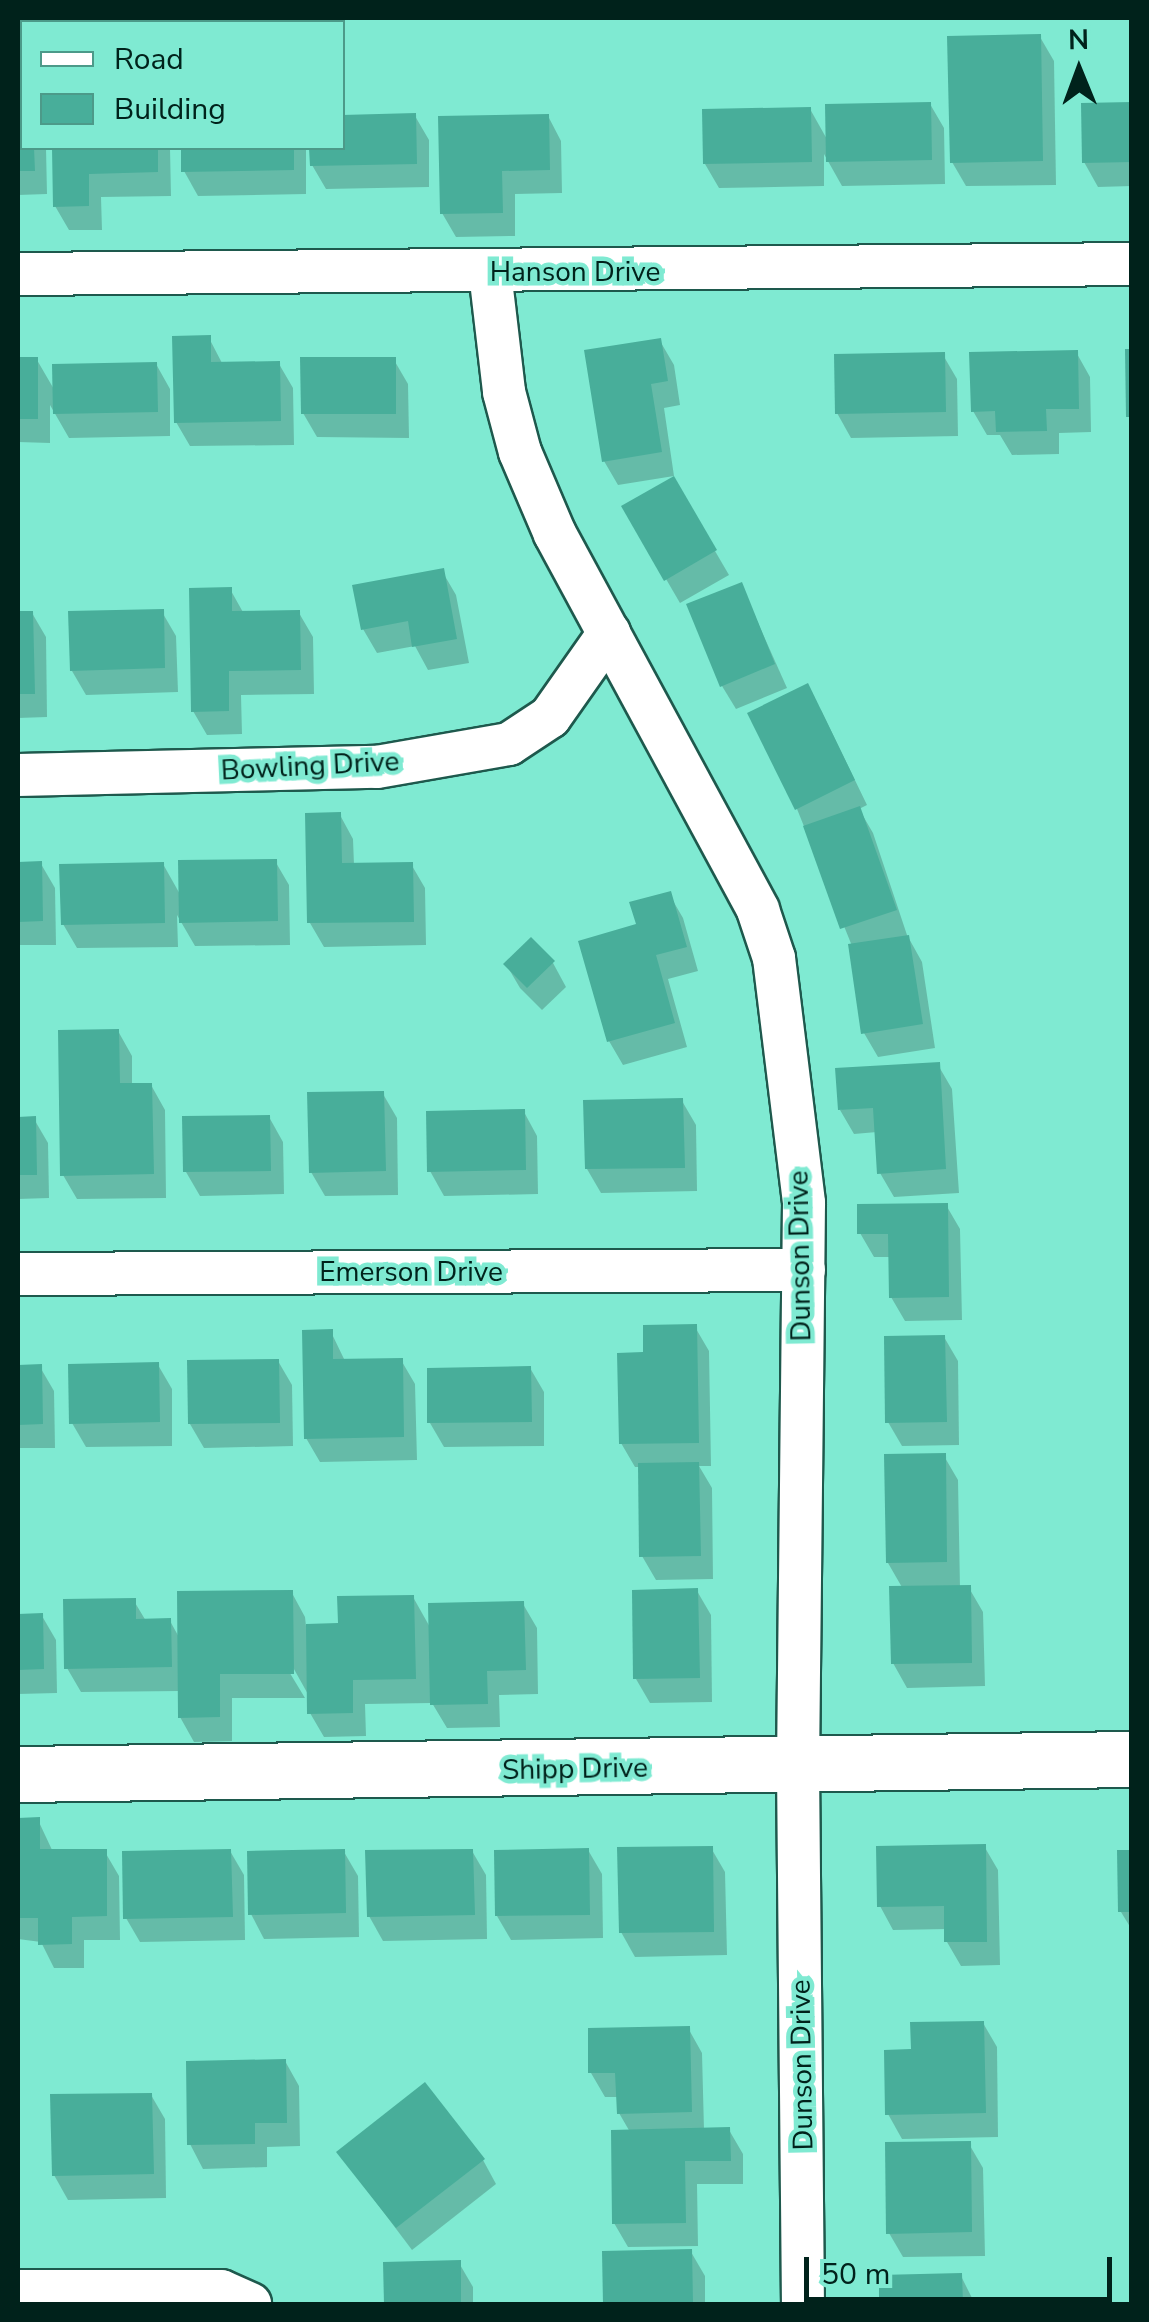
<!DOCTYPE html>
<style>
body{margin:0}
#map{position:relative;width:1149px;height:2322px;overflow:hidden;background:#7fead2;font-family:"Nunito Sans",sans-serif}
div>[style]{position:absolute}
.shadow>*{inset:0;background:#0003}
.building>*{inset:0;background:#48ae9a}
.roads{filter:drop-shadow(2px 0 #1e594d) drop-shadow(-2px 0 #1e594d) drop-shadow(0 2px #1e594d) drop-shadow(0 -2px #1e594d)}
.street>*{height:42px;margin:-21px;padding:0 21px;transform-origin:21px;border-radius:21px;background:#fff}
.secondary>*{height:55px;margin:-27.5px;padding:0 27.5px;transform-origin:27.5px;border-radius:27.5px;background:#fff}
span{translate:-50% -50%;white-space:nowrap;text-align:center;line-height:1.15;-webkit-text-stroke:9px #7fead2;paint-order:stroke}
.street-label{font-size:28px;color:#00221b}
.frame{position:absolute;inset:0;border:20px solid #00221b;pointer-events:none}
.legend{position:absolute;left:20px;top:20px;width:325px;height:130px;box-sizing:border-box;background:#7fead2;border:2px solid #4c9a89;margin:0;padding:12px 18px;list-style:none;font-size:30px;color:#00221b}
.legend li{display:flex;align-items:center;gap:20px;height:50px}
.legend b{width:50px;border:2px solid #4c9a89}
.north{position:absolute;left:1029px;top:20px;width:100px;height:100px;-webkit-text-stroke:8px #7fead2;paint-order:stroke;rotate:359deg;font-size:28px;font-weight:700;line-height:40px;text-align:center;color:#00221b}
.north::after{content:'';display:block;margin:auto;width:35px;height:45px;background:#00221b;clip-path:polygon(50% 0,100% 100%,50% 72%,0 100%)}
.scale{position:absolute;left:804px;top:2257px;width:308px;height:45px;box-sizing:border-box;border:5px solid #00221b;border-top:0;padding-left:12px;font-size:30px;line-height:35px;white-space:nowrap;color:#00221b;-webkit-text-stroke:8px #7fead2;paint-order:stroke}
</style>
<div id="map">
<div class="shadow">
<i style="clip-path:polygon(1040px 37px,1054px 61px,1056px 185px,966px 186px,952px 162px)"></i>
<i style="clip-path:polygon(930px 104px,944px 128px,945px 184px,842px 186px,824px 154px,824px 186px,719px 188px,705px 164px,810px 109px,828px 141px)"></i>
<i style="clip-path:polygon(1132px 105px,1132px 186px,1098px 187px,1084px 162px)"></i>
<i style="clip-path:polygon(415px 116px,429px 140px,429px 187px,326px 189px,312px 165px,312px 148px,342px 148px)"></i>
<i style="clip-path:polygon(548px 116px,561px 141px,562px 193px,515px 194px,515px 236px,456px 237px,442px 213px)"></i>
<i style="clip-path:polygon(18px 119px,22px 119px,22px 148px,46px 148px,47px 194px,18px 195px)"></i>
<i style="clip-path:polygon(54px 148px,170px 148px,171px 196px,101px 197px,102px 230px,69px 230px,55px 206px)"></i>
<i style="clip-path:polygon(183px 148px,306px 148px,306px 194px,198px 196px,184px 171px)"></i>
<i style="clip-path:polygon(209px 338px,223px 365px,279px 364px,293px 388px,294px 445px,190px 446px,176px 422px)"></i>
<i style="clip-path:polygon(660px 341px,674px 365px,680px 405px,664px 408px,674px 476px,618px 485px,604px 461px)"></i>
<i style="clip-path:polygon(1076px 352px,1090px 377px,1091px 432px,1059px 433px,1059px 454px,1012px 455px,1000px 435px,987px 435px,973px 411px)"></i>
<i style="clip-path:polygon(943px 355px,957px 379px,958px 436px,851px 438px,837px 413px)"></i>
<i style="clip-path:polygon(18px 360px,37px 360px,55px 391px,156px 364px,170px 389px,170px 436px,69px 438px,50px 405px,50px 443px,18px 442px)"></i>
<i style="clip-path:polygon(394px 360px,408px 384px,409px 438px,317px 437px,303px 413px)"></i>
<i style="clip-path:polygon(673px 479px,729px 575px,680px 603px,624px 507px)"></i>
<i style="clip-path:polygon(442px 571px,456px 595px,469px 663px,428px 670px,415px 646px,377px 653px,363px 629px)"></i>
<i style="clip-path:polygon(741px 585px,787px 688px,736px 709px,722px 686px)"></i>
<i style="clip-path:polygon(230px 589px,244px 614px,299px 613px,313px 637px,314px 694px,241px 695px,242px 734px,207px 735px,193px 711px)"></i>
<i style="clip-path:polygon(162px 612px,176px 636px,178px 692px,86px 695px,72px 671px)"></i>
<i style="clip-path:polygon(18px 613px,32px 613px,46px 637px,47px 717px,18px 718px)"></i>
<i style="clip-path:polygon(821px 710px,867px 805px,859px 809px,873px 833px,907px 935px,922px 962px,935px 1048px,878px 1057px,864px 1033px,852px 946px,797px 809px)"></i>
<i style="clip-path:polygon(340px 815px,353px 839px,354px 865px,411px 864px,425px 888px,426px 945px,324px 947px,310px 923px)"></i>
<i style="clip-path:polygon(275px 861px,289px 885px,290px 945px,195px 946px,177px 915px,178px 947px,77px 948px,63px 924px,163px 864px,181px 896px)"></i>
<i style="clip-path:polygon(18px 864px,41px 864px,55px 888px,56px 945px,18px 945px)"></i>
<i style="clip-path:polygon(669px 894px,683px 918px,698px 971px,668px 979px,687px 1047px,623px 1065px,609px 1041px,639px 926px)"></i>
<i style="clip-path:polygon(553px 963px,566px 987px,542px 1010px,520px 988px,506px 964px)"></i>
<i style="clip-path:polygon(118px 1031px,132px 1056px,132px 1086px,151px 1085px,165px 1110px,166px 1198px,77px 1199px,63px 1175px)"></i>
<i style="clip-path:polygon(938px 1065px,952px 1089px,959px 1193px,894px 1197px,880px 1173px,877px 1132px,854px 1134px,840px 1110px)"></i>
<i style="clip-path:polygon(383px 1094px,397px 1118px,398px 1195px,325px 1196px,311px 1172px)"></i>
<i style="clip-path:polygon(682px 1101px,696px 1125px,697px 1191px,601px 1193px,587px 1169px)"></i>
<i style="clip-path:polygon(524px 1112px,537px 1136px,538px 1194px,444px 1196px,430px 1171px)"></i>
<i style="clip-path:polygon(269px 1117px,283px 1142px,284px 1194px,200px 1196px,186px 1172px)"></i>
<i style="clip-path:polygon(18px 1119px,34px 1119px,48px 1143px,49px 1198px,18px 1199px)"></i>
<i style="clip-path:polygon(946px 1205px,960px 1229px,962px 1320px,905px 1321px,891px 1297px,891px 1257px,874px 1257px,860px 1233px)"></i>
<i style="clip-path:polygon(695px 1327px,709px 1351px,711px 1466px,699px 1466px,712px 1488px,713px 1579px,656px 1580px,642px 1556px,640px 1467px,635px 1467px,621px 1443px,646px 1355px)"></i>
<i style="clip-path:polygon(331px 1332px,345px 1361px,401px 1360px,415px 1384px,417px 1460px,320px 1462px,306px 1438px)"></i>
<i style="clip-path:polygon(944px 1337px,958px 1361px,959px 1445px,902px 1446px,888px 1422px)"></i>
<i style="clip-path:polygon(278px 1361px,292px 1385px,293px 1446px,204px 1448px,190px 1424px)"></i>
<i style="clip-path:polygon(158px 1365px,172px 1389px,172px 1446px,86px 1447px,72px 1423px)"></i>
<i style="clip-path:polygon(18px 1367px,40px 1367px,54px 1391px,55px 1448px,18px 1448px)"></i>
<i style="clip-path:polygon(530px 1368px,544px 1392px,544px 1446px,444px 1447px,430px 1423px)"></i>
<i style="clip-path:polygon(944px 1456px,958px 1480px,960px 1588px,969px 1588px,983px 1612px,985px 1686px,907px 1688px,893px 1663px,903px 1589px,888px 1563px)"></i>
<i style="clip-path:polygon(697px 1591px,711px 1615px,712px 1702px,650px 1703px,636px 1679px)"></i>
<i style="clip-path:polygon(292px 1593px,305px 1617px,306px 1626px,340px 1626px,413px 1597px,431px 1629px,523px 1604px,537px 1628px,538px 1694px,499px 1695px,500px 1727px,447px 1728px,432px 1703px,365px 1704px,366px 1736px,324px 1737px,310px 1713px,309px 1696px,290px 1662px,285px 1665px,305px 1698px,232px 1698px,232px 1741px,194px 1742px,180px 1717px,180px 1691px,81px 1692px,67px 1668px,134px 1601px,146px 1621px,170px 1621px,180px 1639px)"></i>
<i style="clip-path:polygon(18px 1616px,42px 1616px,56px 1640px,57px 1693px,18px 1694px)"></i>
<i style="clip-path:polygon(18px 1820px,38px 1820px,53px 1852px,105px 1852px,119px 1876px,120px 1940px,84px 1940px,84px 1968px,54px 1968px,41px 1942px,18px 1939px)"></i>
<i style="clip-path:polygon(984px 1846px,998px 1870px,1000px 1965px,961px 1966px,947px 1942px,947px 1929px,893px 1930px,880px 1906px)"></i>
<i style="clip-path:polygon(711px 1848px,725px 1872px,727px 1955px,635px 1957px,621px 1932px)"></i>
<i style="clip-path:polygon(588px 1850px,602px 1874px,603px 1938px,511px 1940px,497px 1916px)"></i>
<i style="clip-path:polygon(230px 1851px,244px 1875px,245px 1940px,140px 1942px,126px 1918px)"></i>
<i style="clip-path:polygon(472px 1851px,486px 1875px,487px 1939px,383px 1941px,369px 1916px)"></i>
<i style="clip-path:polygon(344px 1852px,358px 1876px,359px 1937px,264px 1939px,251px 1914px)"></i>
<i style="clip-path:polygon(1132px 1852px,1132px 1930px,1121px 1912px)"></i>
<i style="clip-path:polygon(983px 2023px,997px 2047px,998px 2137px,902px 2139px,888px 2114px,913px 2052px)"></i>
<i style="clip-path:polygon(688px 2028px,702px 2053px,704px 2130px,729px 2130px,743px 2154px,743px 2184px,697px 2184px,698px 2246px,628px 2247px,614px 2223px,630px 2132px,619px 2113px,619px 2097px,605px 2097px,591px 2073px)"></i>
<i style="clip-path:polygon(285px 2061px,299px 2086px,300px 2146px,267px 2147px,267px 2167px,203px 2169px,190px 2144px)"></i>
<i style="clip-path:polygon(151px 2095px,165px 2119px,166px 2198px,68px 2200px,54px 2175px)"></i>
<i style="clip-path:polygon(969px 2144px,983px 2168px,985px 2256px,903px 2257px,889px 2233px)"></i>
<i style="clip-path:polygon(339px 2153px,483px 2160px,496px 2184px,412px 2250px)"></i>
<i style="clip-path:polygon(691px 2252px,705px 2276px,705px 2304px,606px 2304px,605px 2253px)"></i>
<i style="clip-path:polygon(459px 2263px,473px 2287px,473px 2304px,387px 2304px,386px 2264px)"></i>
<i style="clip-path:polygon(961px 2276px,975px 2304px,882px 2304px,881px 2277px)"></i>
</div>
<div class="building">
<i style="clip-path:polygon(1041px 34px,1043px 161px,950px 163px,947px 36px)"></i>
<i style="clip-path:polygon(931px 102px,932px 160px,826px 162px,825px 104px)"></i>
<i style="clip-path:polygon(1132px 102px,1132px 162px,1082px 163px,1081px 103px)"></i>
<i style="clip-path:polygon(811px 107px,812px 162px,703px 164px,702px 109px)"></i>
<i style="clip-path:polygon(416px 113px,417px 164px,310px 166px,309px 148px,342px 148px,342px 115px)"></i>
<i style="clip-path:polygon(549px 114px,550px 170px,502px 171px,503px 213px,440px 214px,438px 116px)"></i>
<i style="clip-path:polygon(18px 116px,22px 116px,22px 148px,34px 148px,35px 171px,18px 171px)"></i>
<i style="clip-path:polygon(52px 148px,158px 148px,158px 172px,89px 174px,89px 206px,53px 207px)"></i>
<i style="clip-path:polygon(181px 148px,294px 148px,294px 170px,181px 172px)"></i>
<i style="clip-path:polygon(211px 335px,211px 362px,280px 361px,281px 421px,174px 423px,172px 336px)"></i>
<i style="clip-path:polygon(661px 338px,668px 381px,651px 384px,662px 452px,602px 462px,584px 350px)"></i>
<i style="clip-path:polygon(1125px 349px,1132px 349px,1132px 417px,1126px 417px)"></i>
<i style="clip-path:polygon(1078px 350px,1079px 409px,1046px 409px,1047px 431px,996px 432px,995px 411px,971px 412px,969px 352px)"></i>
<i style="clip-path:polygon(945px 352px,946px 412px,835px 414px,834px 354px)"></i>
<i style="clip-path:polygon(18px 357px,38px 357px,38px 419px,18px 419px)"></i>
<i style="clip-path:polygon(300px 357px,396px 357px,396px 414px,301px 414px)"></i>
<i style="clip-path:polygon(157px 362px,158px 412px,53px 414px,52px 364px)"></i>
<i style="clip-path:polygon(674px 476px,717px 550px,664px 581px,621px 506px)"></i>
<i style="clip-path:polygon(444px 568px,457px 639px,412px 647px,408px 621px,361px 630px,352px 585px)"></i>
<i style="clip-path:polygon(742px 582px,775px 664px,720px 687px,686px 604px)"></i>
<i style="clip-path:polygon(232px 587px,232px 611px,300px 610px,301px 670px,229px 671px,229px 711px,191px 712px,189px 588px)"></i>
<i style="clip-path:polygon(164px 609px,165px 668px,70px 671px,68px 611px)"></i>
<i style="clip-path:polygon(18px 611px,33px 611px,35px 694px,18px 694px)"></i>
<i style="clip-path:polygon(808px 683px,855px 780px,795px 810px,747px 713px)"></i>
<i style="clip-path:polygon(860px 806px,897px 910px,840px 929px,803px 826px)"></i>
<i style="clip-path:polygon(341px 812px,342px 863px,413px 862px,414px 922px,307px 923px,305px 813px)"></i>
<i style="clip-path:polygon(277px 859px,278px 921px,179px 923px,178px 860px)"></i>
<i style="clip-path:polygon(42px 861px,43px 921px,18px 922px,18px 862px)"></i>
<i style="clip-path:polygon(164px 862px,165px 923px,61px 925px,59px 864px)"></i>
<i style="clip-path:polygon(671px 891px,687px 947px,656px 955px,675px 1023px,607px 1042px,578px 941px,636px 924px,629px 902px)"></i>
<i style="clip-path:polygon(909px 935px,923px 1024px,861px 1034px,848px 944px)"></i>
<i style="clip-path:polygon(531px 937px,555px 961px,527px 988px,503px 964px)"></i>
<i style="clip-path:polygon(119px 1029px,120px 1083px,152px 1083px,154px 1174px,60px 1176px,58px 1030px)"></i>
<i style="clip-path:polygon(940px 1062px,946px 1169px,877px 1174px,873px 1108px,838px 1110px,835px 1068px)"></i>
<i style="clip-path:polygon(384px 1091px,386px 1171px,309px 1173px,307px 1092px)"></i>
<i style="clip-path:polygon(683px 1098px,685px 1168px,585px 1169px,583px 1100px)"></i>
<i style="clip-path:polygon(525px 1109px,526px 1170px,427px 1172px,426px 1111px)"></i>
<i style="clip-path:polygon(270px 1115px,271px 1171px,183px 1172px,182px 1116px)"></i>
<i style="clip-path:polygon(36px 1116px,37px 1175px,18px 1175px,18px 1117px)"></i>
<i style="clip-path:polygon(948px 1203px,949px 1297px,889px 1298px,888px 1234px,857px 1234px,857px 1204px)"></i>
<i style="clip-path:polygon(697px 1324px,699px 1443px,619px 1444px,617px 1353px,643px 1352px,643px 1325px)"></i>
<i style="clip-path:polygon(333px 1329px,333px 1359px,403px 1358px,404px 1437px,304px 1439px,302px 1330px)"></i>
<i style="clip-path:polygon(945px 1335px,947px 1422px,885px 1423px,884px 1336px)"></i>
<i style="clip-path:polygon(279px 1359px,280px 1423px,188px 1424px,187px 1360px)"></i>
<i style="clip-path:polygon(159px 1362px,160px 1422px,69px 1424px,68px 1364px)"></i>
<i style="clip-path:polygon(42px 1364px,43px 1424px,18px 1425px,18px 1365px)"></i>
<i style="clip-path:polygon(531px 1366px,532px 1422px,427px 1423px,427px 1368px)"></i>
<i style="clip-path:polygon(946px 1453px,947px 1562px,886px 1563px,884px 1454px)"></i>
<i style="clip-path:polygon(699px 1462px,701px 1556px,639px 1557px,638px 1463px)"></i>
<i style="clip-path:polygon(971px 1585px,972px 1663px,891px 1664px,889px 1586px)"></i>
<i style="clip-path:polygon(698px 1588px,700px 1678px,633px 1679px,632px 1590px)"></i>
<i style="clip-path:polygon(293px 1590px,294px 1674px,220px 1674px,220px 1717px,178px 1718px,177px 1591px)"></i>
<i style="clip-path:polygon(414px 1595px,416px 1679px,353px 1680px,353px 1713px,307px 1714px,306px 1624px,338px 1623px,337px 1596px)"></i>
<i style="clip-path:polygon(136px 1598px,136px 1619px,171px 1618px,172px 1667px,64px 1669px,63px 1599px)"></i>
<i style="clip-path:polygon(524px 1601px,526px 1670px,487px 1671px,488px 1704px,430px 1705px,428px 1603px)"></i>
<i style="clip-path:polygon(43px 1613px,44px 1669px,18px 1670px,18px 1614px)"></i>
<i style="clip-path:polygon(40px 1817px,40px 1849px,107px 1849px,107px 1916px,72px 1917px,72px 1944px,38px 1945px,38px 1918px,18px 1918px,18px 1818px)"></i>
<i style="clip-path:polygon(986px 1844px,987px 1942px,944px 1942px,944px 1906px,877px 1907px,876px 1846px)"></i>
<i style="clip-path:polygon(713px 1846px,714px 1932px,619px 1933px,617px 1847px)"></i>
<i style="clip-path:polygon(589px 1848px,590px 1915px,495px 1916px,494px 1850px)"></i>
<i style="clip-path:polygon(231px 1849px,233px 1917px,123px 1919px,122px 1851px)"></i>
<i style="clip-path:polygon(345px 1849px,346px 1913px,248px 1915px,247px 1851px)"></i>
<i style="clip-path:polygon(473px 1849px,475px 1915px,367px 1917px,365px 1850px)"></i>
<i style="clip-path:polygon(1117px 1850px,1132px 1850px,1132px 1912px,1118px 1912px)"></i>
<i style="clip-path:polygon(984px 2021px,986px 2113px,885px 2115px,884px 2050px,911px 2049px,910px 2022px)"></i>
<i style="clip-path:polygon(690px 2026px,692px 2112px,617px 2114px,615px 2073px,588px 2073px,588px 2028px)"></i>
<i style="clip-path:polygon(286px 2059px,287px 2123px,255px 2123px,255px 2144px,187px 2145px,186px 2061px)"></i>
<i style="clip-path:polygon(425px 2082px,485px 2159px,396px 2228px,336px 2152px)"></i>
<i style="clip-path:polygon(152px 2093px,154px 2174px,52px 2176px,50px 2094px)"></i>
<i style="clip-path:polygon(730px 2127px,731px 2161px,685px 2161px,686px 2223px,612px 2224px,611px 2130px)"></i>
<i style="clip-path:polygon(971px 2141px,972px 2232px,886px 2234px,885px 2142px)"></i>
<i style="clip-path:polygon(692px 2249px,693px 2304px,603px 2304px,602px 2251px)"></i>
<i style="clip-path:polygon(461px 2260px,461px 2304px,384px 2304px,383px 2262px)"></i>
<i style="clip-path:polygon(962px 2273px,963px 2304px,879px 2304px,879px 2275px)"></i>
</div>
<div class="roads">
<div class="street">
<i style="left:490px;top:272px;width:121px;rotate:83.3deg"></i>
<i style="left:504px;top:392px;width:62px;rotate:75.1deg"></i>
<i style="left:520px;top:452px;width:89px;rotate:66.9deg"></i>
<i style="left:555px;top:534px;width:427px;rotate:61.6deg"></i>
<i style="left:758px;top:910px;width:51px;rotate:71.6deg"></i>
<i style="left:774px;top:958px;width:247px;rotate:83deg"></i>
<i style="left:804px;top:1203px;width:564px;rotate:90.61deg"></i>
<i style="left:798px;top:1767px;width:537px;rotate:89.47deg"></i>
<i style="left:18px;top:274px;width:1114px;rotate:-0.51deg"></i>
<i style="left:18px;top:775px;width:359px;rotate:-1.3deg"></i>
<i style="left:377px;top:767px;width:134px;rotate:-9.9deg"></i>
<i style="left:509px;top:744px;width:49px;rotate:-33.4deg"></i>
<i style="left:550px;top:717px;width:103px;rotate:-54.9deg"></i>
<i style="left:18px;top:1274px;width:786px;rotate:-0.29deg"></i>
<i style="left:18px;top:2291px;width:203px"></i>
<i style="left:221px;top:2291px;width:32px;rotate:24deg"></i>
</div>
<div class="secondary">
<i style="left:18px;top:1774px;width:1114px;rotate:-0.77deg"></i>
</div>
</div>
<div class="street-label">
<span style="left:575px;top:272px">Hanson Drive</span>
<span style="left:310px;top:766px;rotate:-3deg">Bowling Drive</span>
<span style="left:800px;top:1256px;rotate:-91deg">Dunson Drive</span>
<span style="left:411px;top:1272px">Emerson Drive</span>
<span style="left:575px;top:1769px;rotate:-1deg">Shipp Drive</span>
<span style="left:802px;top:2065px;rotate:-91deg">Dunson Drive</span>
</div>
<div class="frame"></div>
<ul class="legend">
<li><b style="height:12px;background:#fff"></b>Road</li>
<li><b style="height:28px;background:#48ae9a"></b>Building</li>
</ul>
<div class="north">N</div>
<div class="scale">50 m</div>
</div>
